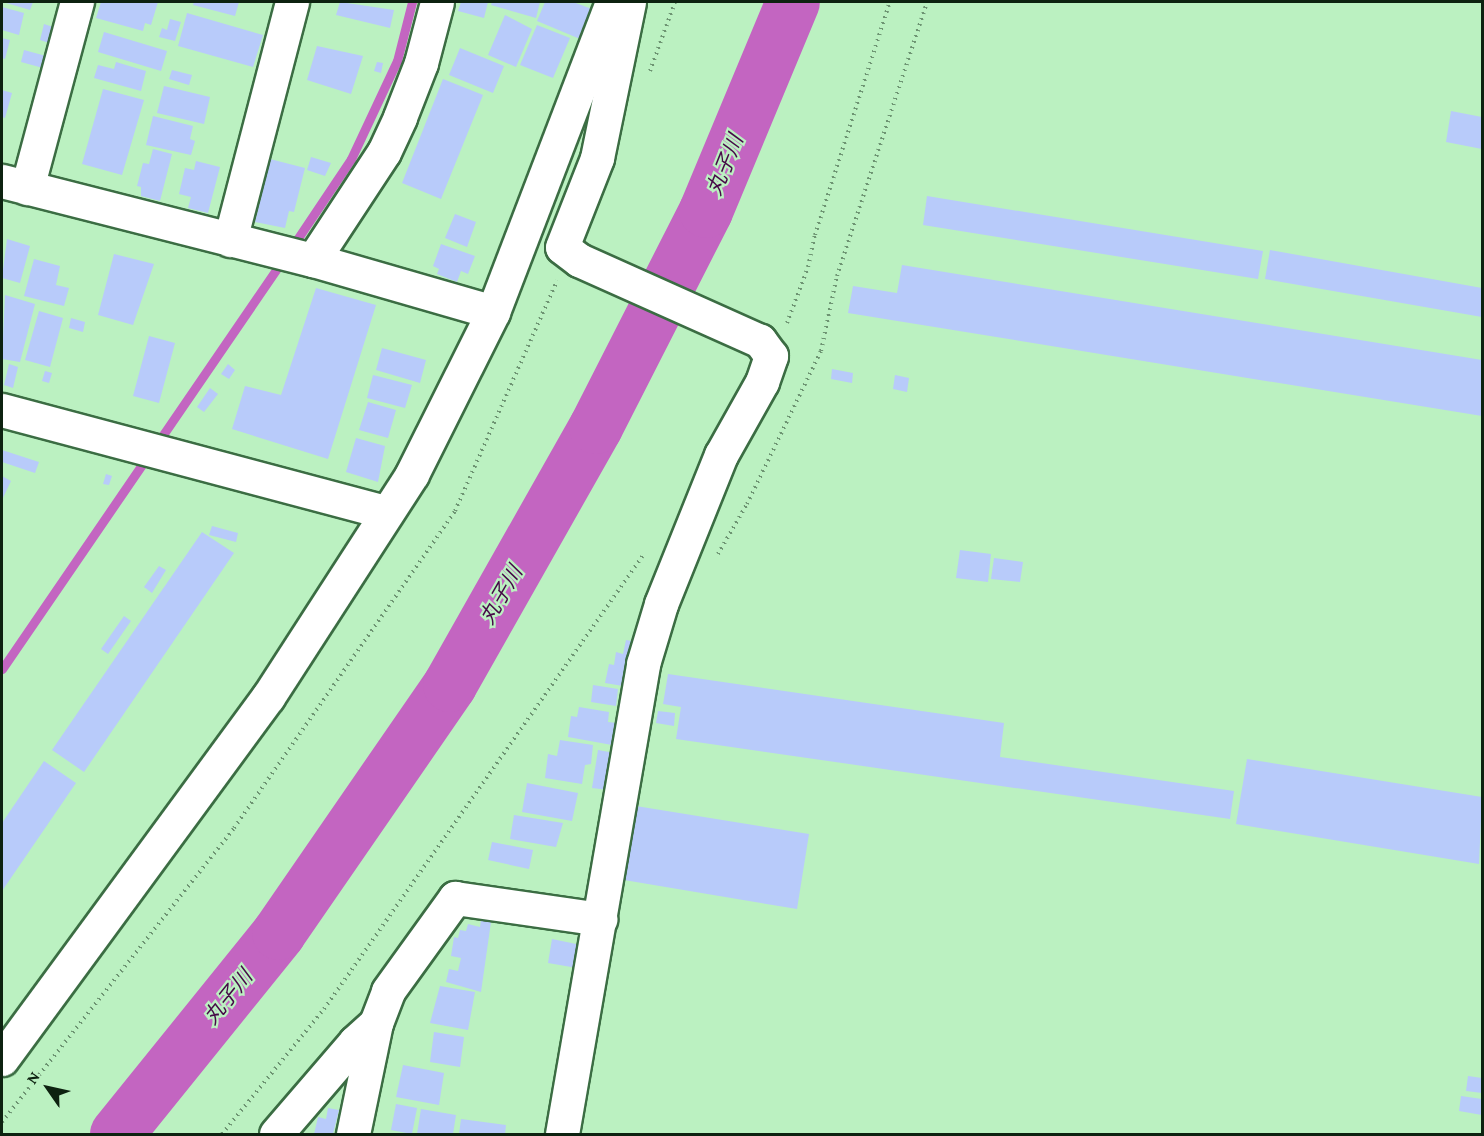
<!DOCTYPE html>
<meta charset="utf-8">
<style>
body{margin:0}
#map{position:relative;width:1484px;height:1136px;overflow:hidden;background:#bbf1c1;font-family:"Crimson Pro","Noto Sans JP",serif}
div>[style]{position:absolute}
.stream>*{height:9px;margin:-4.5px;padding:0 4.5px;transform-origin:4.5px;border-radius:4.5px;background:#c365c1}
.river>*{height:54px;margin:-27px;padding:0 27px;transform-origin:27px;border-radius:27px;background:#c365c1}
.building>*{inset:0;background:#b8cbfa}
.path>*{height:4px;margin-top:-2px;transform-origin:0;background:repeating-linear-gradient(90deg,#6d9472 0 1.5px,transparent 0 6px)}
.roads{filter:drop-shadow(2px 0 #3b6d43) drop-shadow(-2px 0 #3b6d43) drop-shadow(0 2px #3b6d43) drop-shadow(0 -2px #3b6d43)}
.minor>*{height:33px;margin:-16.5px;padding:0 16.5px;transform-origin:16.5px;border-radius:16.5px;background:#fff}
span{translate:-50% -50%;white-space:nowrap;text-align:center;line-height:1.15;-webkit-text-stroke:4.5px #bbf1c1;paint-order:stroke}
.water-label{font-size:21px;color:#460947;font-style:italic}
.frame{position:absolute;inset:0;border:3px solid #0d2210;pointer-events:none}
.north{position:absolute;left:18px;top:1058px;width:60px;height:60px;-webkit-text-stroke:4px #bbf1c1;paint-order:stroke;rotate:304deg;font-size:16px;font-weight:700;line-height:24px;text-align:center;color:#0d2210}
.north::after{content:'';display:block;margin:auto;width:21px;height:27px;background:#0d2210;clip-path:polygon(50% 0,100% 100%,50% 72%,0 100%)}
</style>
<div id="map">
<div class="stream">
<i style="left:292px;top:247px;width:106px;rotate:-56.2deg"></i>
<i style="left:351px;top:159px;width:108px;rotate:-64.9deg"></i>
<i style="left:397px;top:61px;width:61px;rotate:-75.7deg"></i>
<i style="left:156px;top:445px;width:227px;rotate:-55.6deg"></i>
<i style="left:2px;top:669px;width:258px;rotate:-55.6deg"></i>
</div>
<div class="river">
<i style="left:117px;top:1134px;width:258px;rotate:-51.1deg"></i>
<i style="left:279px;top:933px;width:301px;rotate:-55.4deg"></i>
<i style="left:450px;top:685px;width:296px;rotate:-60.5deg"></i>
<i style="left:596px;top:427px;width:242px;rotate:-63deg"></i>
<i style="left:706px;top:211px;width:226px;rotate:-67.4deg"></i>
</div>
<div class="building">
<i style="clip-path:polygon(3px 2px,33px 2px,30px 10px)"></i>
<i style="clip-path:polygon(101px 2px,158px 2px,151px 25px,145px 23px,143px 31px,96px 18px)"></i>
<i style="clip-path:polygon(194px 2px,239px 2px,235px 16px,193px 5px)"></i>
<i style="clip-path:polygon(340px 2px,394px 10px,390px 28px,336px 15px)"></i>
<i style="clip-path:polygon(461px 2px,488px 2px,484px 18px,458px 11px)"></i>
<i style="clip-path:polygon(492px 2px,540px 2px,536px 18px,491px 5px)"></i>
<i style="clip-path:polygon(545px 2px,573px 2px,592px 9px,580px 39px,537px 21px)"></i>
<i style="clip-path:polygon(2px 7px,24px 13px,19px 35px,2px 30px)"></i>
<i style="clip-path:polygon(187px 13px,263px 35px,253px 67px,178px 46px)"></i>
<i style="clip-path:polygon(505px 15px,532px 29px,516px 67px,488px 55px)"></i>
<i style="clip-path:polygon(170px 19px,181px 22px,175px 41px,159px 37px,162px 28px,167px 30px)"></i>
<i style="clip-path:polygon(44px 24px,56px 28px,52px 44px,40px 40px)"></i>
<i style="clip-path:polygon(537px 25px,570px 38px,553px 78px,520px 65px)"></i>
<i style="clip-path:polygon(104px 32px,167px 51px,161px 71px,98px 52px)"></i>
<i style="clip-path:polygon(2px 38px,10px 40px,5px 59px,2px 58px)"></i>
<i style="clip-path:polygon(317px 46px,363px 56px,351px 94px,307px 80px)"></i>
<i style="clip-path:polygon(460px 48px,504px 66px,493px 93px,449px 75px)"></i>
<i style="clip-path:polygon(24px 50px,46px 56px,43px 68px,21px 62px)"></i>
<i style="clip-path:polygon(116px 62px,146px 71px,141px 91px,94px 78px,98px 65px,114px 69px)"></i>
<i style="clip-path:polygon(377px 62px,383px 63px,381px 73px,374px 71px)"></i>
<i style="clip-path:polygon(172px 70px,192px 75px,189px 85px,169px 79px)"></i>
<i style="clip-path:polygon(443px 79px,483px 95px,441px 199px,402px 183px)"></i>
<i style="clip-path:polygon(164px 86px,210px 97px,204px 124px,157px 113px)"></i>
<i style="clip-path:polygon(103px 89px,144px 100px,122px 175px,82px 164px)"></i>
<i style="clip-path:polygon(2px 90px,12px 93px,5px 118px,2px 117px)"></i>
<i style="clip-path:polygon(1451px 111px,1482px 117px,1482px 149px,1446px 142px)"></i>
<i style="clip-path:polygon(153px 116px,193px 126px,190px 139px,195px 141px,191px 155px,146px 145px)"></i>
<i style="clip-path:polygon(153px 149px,172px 154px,160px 201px,141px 196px,141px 187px,137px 186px,143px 163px,149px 164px)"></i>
<i style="clip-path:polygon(311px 157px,331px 163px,325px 176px,307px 170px)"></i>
<i style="clip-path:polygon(270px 159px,305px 168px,294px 212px,289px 211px,285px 228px,255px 222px)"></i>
<i style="clip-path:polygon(196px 161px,220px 167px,208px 213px,188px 208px,191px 197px,179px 194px,185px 168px,194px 170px)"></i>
<i style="clip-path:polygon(927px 196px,1263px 251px,1258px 279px,923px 225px)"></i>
<i style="clip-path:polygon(455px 214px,476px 222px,467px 247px,445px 238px)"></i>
<i style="clip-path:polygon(7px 239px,30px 246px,20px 283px,2px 278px)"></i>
<i style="clip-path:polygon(441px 244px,475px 256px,468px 274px,461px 271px,457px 282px,437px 274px,439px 269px,433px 266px)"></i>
<i style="clip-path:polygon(1270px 250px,1482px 288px,1482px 317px,1265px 279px)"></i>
<i style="clip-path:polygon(114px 254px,154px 264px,133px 325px,98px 315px)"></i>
<i style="clip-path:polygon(34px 259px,60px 266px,56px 285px,69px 288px,64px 306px,24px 296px)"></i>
<i style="clip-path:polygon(902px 265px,1482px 360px,1482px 416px,848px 313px,853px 286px,897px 293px)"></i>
<i style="clip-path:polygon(316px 288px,376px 305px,328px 459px,232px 429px,245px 386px,281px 395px)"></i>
<i style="clip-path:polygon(5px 295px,35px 304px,20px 362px,2px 359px)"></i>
<i style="clip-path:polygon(39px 311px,63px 318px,50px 367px,25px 360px)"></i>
<i style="clip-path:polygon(71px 318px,85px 322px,83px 332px,69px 328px)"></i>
<i style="clip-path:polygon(149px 336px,175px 343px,159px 403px,133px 396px)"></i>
<i style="clip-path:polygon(382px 348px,426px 360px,420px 383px,376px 370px)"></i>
<i style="clip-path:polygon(9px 364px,18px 367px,13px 388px,4px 385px)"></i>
<i style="clip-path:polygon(228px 364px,235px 370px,229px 379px,221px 374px)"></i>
<i style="clip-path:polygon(832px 369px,853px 373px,852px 383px,831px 379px)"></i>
<i style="clip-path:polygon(45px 371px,52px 373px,49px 383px,42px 381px)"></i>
<i style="clip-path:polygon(373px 375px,412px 385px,405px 408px,367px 398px)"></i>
<i style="clip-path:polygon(895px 375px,909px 378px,907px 392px,893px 389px)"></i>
<i style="clip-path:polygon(210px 388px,218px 394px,204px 412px,197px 407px)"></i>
<i style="clip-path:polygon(368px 402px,396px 410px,388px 438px,359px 430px)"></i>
<i style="clip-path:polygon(356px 438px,385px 446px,378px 482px,346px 472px)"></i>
<i style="clip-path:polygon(2px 450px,39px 462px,35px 473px,2px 462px)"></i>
<i style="clip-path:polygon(106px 474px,112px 476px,109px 485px,103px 484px)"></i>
<i style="clip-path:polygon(2px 476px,11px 481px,2px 500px)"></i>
<i style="clip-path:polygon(212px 526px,238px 533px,236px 542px,209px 535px)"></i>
<i style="clip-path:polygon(202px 532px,234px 553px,84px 772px,52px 750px)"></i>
<i style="clip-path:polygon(960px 550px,991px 554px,988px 582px,956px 578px)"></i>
<i style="clip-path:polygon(994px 558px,1023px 562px,1020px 582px,991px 579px)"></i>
<i style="clip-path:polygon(159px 566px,166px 570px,152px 593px,144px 587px)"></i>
<i style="clip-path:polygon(124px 616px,131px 621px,108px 654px,101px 649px)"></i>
<i style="clip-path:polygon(626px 640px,638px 642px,629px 687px,605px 683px,609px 664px,614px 665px,616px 652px,623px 654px)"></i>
<i style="clip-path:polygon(668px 674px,1004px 723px,1000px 757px,1234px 791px,1230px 819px,676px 739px,681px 707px,663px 704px)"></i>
<i style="clip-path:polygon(593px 685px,618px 689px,616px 706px,591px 702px)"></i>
<i style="clip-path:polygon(579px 707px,609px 712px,608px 722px,617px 723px,612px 745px,568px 737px,571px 716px,577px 717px)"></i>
<i style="clip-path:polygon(658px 711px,675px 713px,674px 726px,656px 723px)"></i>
<i style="clip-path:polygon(560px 740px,593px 745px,591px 764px,585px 765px,582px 784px,545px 778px,548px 754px,557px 756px)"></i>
<i style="clip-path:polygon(598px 750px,615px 753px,608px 790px,592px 788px)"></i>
<i style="clip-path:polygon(1247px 759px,1482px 797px,1479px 864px,1236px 824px)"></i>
<i style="clip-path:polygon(44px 761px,76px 783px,2px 891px,2px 823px)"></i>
<i style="clip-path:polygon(527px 783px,578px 793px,572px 821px,522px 812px)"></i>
<i style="clip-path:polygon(636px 806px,809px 834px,797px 909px,624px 880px)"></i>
<i style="clip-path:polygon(514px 815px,563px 823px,556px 847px,510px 839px)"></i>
<i style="clip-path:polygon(492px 842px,533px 850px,529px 869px,488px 860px)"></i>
<i style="clip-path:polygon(481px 920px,491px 922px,481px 992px,446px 982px,449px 969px,458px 971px,461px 958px,451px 956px,454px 937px,458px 938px,460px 930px,466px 931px,468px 924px,480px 927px)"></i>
<i style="clip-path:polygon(552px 939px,581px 945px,577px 968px,548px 963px)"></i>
<i style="clip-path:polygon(440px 986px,475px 992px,468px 1030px,430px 1023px)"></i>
<i style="clip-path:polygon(434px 1032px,464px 1037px,460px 1067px,430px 1062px)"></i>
<i style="clip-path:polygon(403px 1065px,444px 1073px,439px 1105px,396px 1097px)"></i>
<i style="clip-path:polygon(1468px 1076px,1482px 1078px,1482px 1093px,1466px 1091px)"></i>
<i style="clip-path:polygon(1461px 1096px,1482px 1099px,1482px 1115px,1459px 1111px)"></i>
<i style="clip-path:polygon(396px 1104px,417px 1108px,412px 1134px,391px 1130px)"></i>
<i style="clip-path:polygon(328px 1108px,339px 1110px,333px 1134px,314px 1134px,318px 1117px,326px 1119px)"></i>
<i style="clip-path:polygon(421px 1109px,456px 1115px,453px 1134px,417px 1134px)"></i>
<i style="clip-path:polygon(461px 1119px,506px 1125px,505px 1134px,459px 1134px)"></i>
</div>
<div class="path">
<i style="left:650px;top:71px;width:73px;rotate:-70.1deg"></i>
<i style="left:787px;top:323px;width:60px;rotate:-69.4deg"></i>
<i style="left:808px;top:267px;width:33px;rotate:-78deg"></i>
<i style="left:815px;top:235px;width:245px;rotate:-72.2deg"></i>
<i style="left:718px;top:554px;width:58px;rotate:-59.9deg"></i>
<i style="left:747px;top:504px;width:170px;rotate:-64.2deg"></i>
<i style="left:821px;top:351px;width:77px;rotate:-78deg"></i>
<i style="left:837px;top:276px;width:288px;rotate:-71.8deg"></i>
<i style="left:2px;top:1122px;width:375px;rotate:-51.7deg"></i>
<i style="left:234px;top:828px;width:386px;rotate:-55.1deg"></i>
<i style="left:455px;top:511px;width:252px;rotate:-66.1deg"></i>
<i style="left:222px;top:1134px;width:161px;rotate:-50.8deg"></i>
<i style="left:324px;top:1009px;width:556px;rotate:-54.88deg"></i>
</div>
<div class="roads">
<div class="minor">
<i style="left:2px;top:181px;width:321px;rotate:14.3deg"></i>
<i style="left:313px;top:260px;width:187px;rotate:16.1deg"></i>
<i style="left:27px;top:188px;width:193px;rotate:-75deg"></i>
<i style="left:230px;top:240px;width:246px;rotate:-75.4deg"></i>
<i style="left:313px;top:260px;width:129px;rotate:-56.7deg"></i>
<i style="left:384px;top:152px;width:38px;rotate:-65deg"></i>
<i style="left:400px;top:117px;width:58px;rotate:-68.7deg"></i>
<i style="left:421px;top:63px;width:63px;rotate:-75.3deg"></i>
<i style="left:2px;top:410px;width:397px;rotate:14.9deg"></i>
<i style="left:2px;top:1059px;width:449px;rotate:-53.7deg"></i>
<i style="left:268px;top:697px;width:265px;rotate:-57.1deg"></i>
<i style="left:412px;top:474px;width:181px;rotate:-63.4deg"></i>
<i style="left:493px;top:312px;width:332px;rotate:-69deg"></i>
<i style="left:276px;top:1134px;width:121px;rotate:-49.3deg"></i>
<i style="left:355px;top:1042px;width:28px;rotate:-42deg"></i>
<i style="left:376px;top:1023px;width:34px;rotate:-69deg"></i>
<i style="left:388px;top:991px;width:115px;rotate:-54.2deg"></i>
<i style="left:455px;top:898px;width:147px;rotate:8.2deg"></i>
<i style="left:353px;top:1134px;width:113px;rotate:-78.3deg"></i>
<i style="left:562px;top:1134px;width:477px;rotate:-80.2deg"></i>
<i style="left:643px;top:664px;width:63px;rotate:-73.3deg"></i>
<i style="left:661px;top:604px;width:161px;rotate:-68.1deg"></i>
<i style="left:721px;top:455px;width:84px;rotate:-60.7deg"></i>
<i style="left:762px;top:382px;width:28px;rotate:-71deg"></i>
<i style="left:771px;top:356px;width:19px;rotate:-126deg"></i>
<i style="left:760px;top:341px;width:198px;rotate:-155.9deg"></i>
<i style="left:579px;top:260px;width:21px;rotate:-143deg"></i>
<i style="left:562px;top:247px;width:96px;rotate:-68.5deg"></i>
<i style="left:597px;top:158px;width:159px;rotate:-78.4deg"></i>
</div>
</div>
<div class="water-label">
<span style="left:725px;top:165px;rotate:-68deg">丸子川</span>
<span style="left:501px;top:595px;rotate:-60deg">丸子川</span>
<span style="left:228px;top:997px;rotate:-51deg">丸子川</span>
</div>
<div class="frame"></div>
<div class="north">N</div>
</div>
